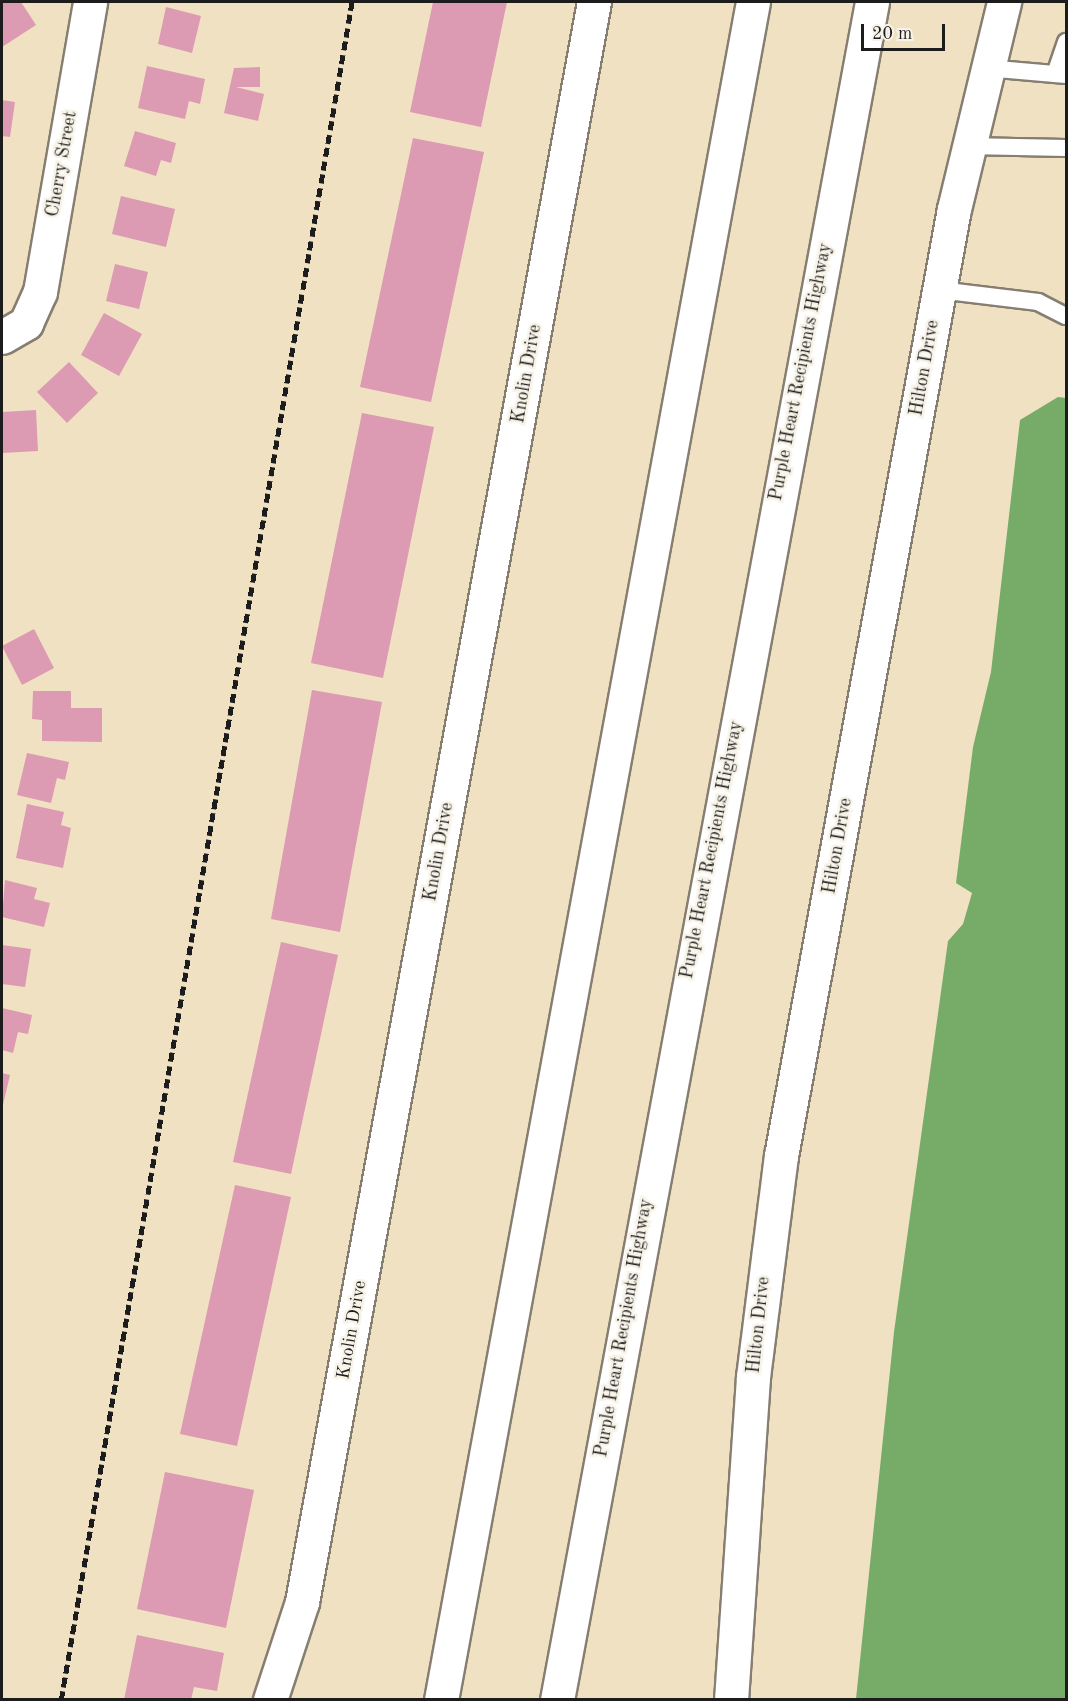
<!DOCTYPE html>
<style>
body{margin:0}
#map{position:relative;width:1068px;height:1701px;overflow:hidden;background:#f0e1c3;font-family:"Old Standard TT",serif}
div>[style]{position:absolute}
.forest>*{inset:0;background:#77ac68}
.building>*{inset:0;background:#dc9ab3}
.roads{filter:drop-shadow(2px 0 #867e70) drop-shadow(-2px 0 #867e70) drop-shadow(0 2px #867e70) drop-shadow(0 -2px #867e70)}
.lane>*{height:16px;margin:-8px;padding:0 8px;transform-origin:8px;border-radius:8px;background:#fff}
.street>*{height:33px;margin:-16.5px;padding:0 16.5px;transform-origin:16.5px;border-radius:16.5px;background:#fff}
.secondary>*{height:33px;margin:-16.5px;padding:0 16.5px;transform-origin:16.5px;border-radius:16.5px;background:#fff}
.highway>*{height:33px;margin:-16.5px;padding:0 16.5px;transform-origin:16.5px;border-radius:16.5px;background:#fff}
.rail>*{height:4.5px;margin-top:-2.25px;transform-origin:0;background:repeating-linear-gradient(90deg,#1c1c1c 0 9px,transparent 0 13.5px)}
span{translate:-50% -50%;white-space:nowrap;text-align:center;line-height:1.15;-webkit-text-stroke:5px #f7f3e8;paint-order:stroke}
.street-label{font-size:18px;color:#1c1c1c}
.frame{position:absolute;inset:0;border:3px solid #1c1c1c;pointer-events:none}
.scale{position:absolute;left:861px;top:24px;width:84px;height:27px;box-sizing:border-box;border:3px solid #1c1c1c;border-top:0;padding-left:8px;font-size:18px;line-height:21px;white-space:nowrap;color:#1c1c1c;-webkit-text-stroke:4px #f7f3e8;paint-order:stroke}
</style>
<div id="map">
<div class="forest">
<i style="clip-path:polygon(1058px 397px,1066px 398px,1066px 1699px,856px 1699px,894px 1332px,948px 941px,963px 924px,972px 893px,956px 883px,973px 747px,991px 672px,1020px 420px)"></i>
</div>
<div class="building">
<i style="clip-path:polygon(2px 2px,21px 2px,36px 25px,2px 47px)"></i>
<i style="clip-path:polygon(433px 2px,507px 2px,481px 127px,410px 112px)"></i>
<i style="clip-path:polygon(166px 7px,201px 16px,192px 53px,158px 44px)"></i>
<i style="clip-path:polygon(147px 66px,205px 79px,200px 104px,189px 101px,185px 119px,138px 108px)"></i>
<i style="clip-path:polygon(260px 67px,260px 87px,236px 87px,264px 94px,258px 121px,224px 113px,234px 68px)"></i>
<i style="clip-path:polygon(2px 100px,15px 102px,10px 137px,2px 136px)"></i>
<i style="clip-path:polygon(135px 131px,176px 143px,171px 163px,161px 160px,156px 176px,124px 166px)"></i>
<i style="clip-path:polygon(413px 138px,484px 152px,431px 402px,360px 387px)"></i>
<i style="clip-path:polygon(121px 196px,175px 209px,166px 247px,112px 234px)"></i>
<i style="clip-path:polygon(115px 264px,148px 272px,139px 309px,106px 301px)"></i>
<i style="clip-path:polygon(104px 313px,142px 334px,119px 376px,81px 355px)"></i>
<i style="clip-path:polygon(69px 362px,98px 393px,67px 423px,37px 392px)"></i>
<i style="clip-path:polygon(36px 410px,38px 451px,2px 453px,2px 412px)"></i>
<i style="clip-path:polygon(362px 413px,434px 427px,383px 678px,311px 663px)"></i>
<i style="clip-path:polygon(34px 629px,54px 668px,22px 685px,2px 646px)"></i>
<i style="clip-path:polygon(312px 690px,382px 702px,340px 932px,271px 919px)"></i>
<i style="clip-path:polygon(33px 691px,71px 691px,71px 708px,102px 708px,102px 742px,42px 741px,42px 720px,32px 719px)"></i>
<i style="clip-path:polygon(27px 753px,69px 762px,65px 780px,57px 778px,51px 803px,17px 795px)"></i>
<i style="clip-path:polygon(27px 804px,64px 812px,61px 825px,71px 828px,63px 868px,16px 858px)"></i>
<i style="clip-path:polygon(5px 880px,37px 888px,34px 899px,50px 903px,44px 927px,2px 917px)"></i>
<i style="clip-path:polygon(281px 942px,338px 955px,291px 1174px,233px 1162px)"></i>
<i style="clip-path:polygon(2px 945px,31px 949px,25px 987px,2px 984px)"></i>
<i style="clip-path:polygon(2px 1008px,32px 1015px,28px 1034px,18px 1032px,13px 1053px,2px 1050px)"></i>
<i style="clip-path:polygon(2px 1073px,10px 1075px,2px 1109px)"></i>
<i style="clip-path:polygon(235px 1185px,291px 1197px,237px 1446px,180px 1434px)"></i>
<i style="clip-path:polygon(165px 1472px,254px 1490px,226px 1628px,137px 1609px)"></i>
<i style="clip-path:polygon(137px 1635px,224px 1653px,217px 1691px,194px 1687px,191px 1700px,124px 1700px)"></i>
</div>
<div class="roads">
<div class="lane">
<i style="left:986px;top:68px;width:80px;rotate:5deg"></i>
<i style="left:1055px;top:74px;width:34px;rotate:-71deg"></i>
<i style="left:967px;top:146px;width:99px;rotate:1.2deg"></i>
<i style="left:939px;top:290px;width:100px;rotate:6.9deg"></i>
<i style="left:1038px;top:302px;width:31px;rotate:27deg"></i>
</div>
<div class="street">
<i style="left:2px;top:337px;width:28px;rotate:-30deg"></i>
<i style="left:26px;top:323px;width:34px;rotate:-66deg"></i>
<i style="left:40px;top:292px;width:294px;rotate:-80.2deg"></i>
<i style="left:270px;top:1700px;width:103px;rotate:-71.9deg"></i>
<i style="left:302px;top:1602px;width:1626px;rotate:-79.66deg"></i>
</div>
<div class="secondary">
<i style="left:731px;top:1700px;width:324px;rotate:-86.1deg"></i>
<i style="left:753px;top:1377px;width:223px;rotate:-82.8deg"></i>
<i style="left:781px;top:1156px;width:963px;rotate:-79.65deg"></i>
<i style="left:954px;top:209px;width:213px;rotate:-76.4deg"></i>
</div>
<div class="highway">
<i style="left:441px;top:1700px;width:1726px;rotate:-79.59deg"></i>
<i style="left:557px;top:1700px;width:1727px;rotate:-79.49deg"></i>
</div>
</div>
<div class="rail">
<i style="left:61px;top:1700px;width:1723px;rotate:-80.28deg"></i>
</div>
<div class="street-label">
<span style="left:62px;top:164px;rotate:-80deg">Cherry Street</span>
<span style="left:925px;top:368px;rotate:-80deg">Hilton Drive</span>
<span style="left:801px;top:372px;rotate:-79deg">Purple Heart Recipients Highway</span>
<span style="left:527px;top:374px;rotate:-80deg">Knolin Drive</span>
<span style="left:838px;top:846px;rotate:-80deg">Hilton Drive</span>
<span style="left:712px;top:850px;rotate:-79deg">Purple Heart Recipients Highway</span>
<span style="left:439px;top:852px;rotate:-80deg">Knolin Drive</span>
<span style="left:759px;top:1325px;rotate:-84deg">Hilton Drive</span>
<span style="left:624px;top:1328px;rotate:-80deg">Purple Heart Recipients Highway</span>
<span style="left:352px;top:1330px;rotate:-80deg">Knolin Drive</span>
</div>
<div class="frame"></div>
<div class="scale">20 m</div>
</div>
